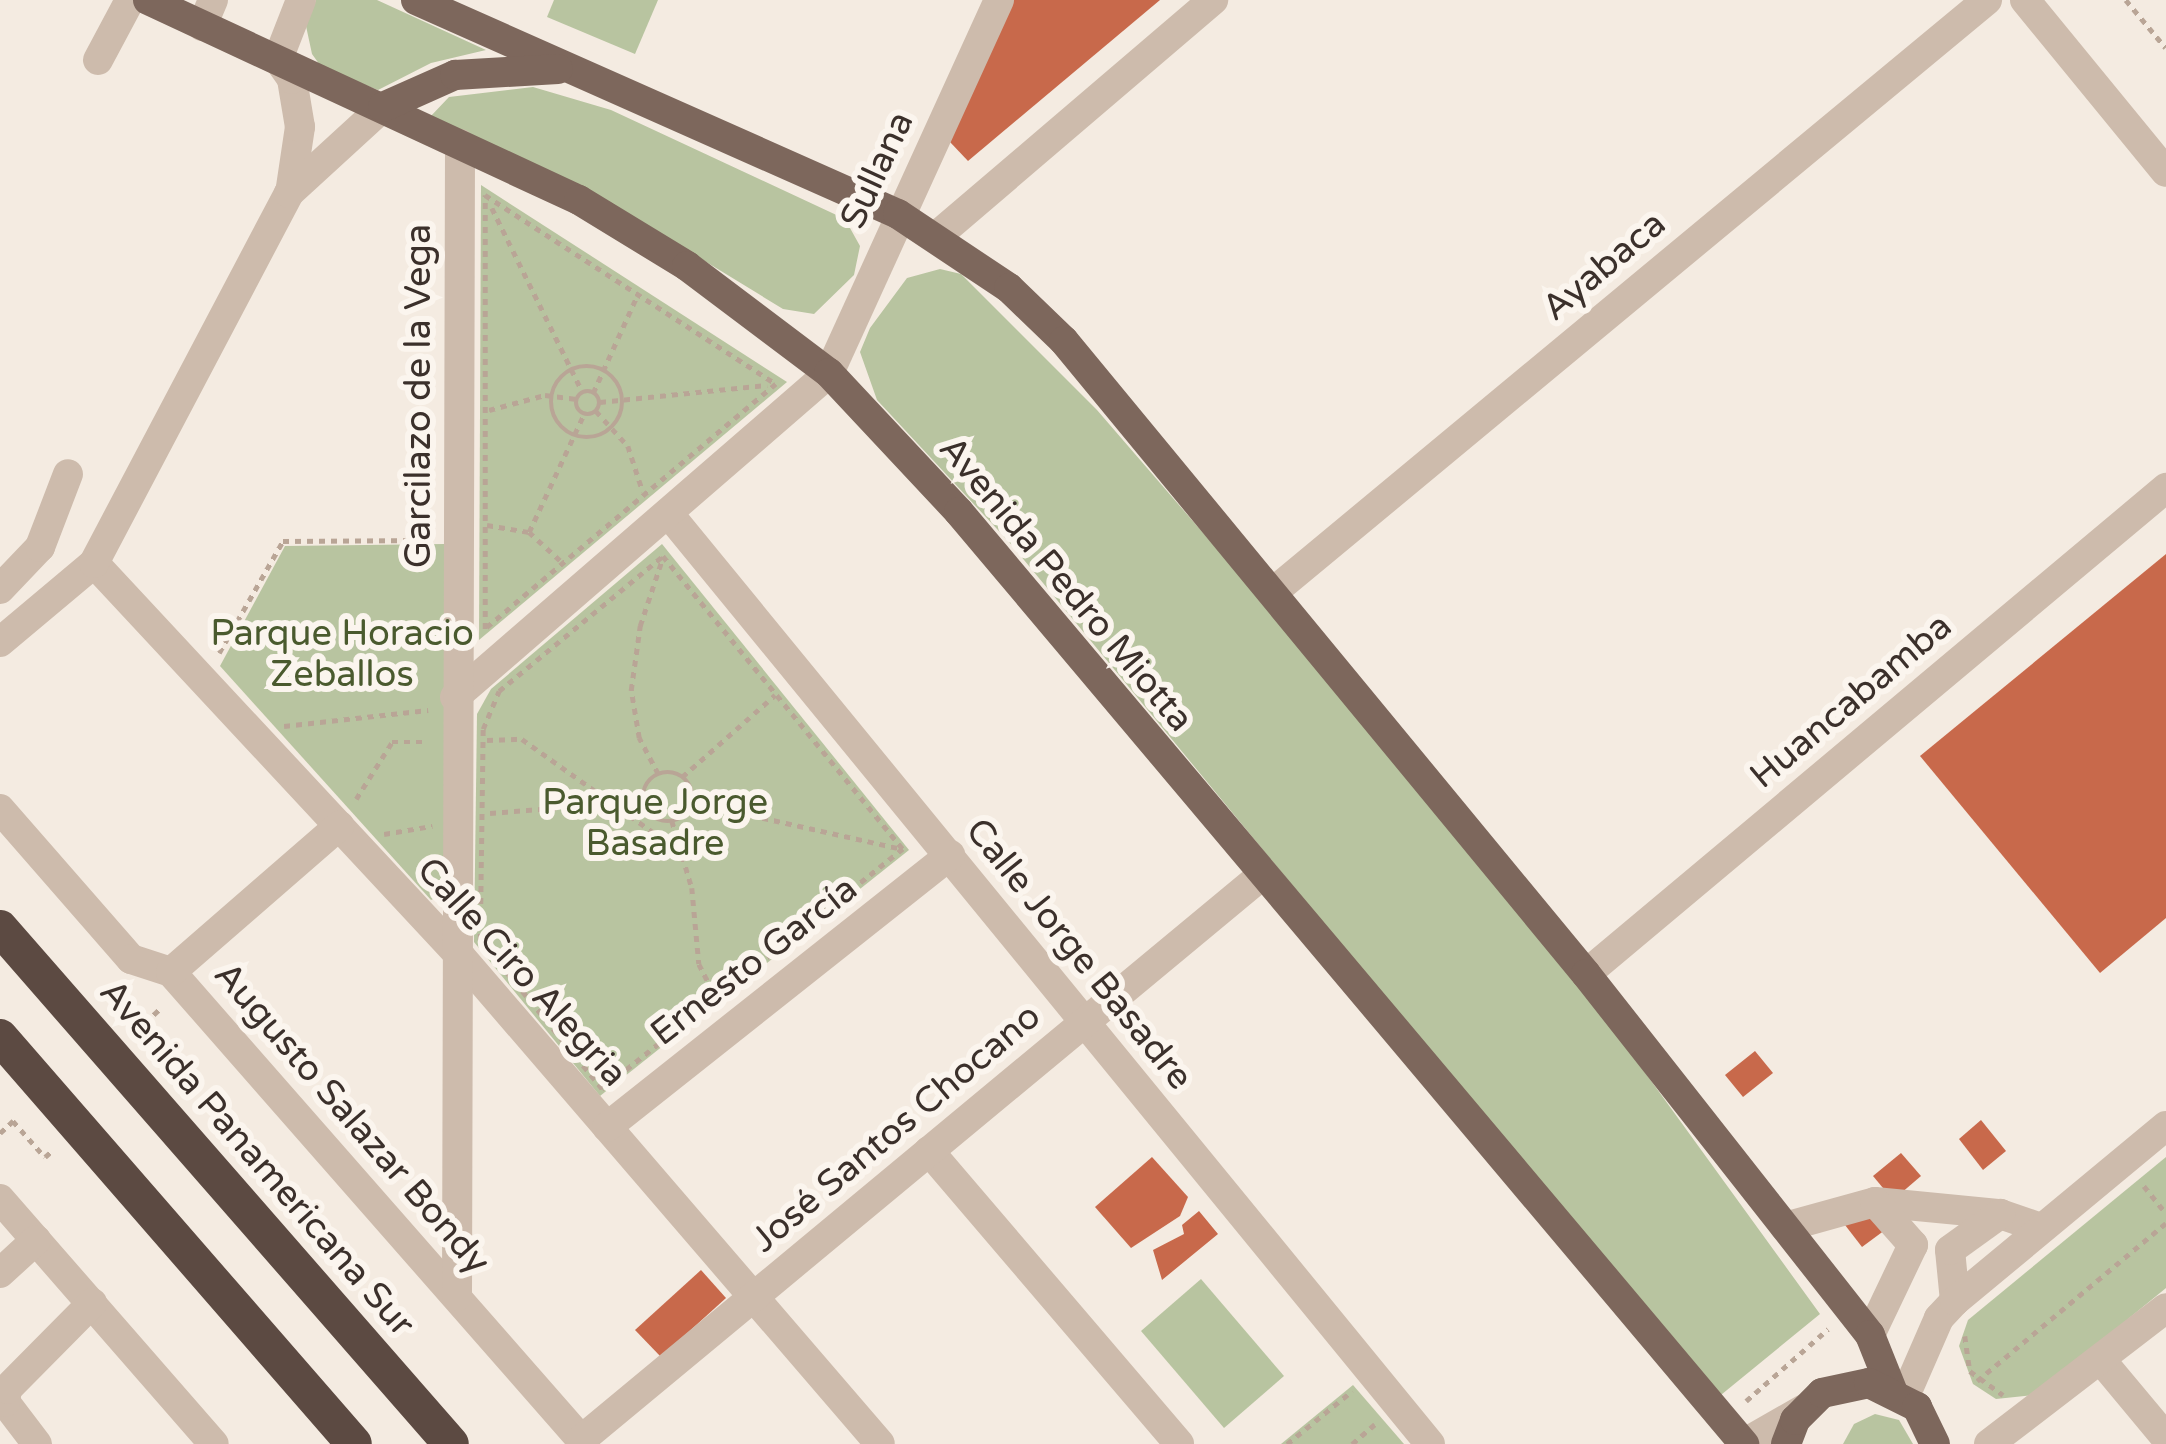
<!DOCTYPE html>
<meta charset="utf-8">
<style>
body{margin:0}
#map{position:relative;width:2166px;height:1444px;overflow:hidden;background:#f4ebe1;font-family:"Varela Round",sans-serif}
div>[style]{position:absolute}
.green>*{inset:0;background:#b8c4a0}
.building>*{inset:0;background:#c8694b}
.path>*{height:4.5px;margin-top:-2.25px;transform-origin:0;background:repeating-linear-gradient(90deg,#b9a596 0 6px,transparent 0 12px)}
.path>.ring{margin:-2.25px;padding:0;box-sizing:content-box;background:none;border:4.5px solid #b9a596;border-radius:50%}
.minor>*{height:30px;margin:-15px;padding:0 15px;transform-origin:15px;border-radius:15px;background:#cdbbac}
.major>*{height:30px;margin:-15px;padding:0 15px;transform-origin:15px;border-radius:15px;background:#7d675c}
.highway>*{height:36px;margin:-18px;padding:0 18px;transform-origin:18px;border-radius:18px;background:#5c4a42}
span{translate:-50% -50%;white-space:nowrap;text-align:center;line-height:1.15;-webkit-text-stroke:12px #fbf5ee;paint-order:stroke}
.street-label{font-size:36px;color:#3b302b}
.park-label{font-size:36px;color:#4a5a2e}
</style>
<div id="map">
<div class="green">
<i style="clip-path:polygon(316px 0,377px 0,486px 50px,431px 63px,378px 90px,322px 68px,312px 54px,306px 26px)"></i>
<i style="clip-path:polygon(554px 0,658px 0,635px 54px,547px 17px)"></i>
<i style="clip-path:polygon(533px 87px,611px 110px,845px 219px,860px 246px,854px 275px,814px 314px,783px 309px,618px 208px,430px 117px,449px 97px)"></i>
<i style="clip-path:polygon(481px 185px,787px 382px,479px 640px)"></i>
<i style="clip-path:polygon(940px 269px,961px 274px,1097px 410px,1248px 585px,1620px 1038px,1820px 1314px,1716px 1399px,1010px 543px,877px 400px,860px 352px,870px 328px,907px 278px)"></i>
<i style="clip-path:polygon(444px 544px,444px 894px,431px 900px,220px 666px,285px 546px)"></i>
<i style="clip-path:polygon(662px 544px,909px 850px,600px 1096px,474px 942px,477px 714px,491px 689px)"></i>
<i style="clip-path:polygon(2166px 1157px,2166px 1288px,2035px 1395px,1996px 1399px,1973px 1384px,1959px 1346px,1968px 1320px)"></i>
<i style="clip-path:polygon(1201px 1279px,1284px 1376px,1224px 1428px,1141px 1331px)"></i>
<i style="clip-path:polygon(1353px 1385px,1404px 1444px,1281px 1444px)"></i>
<i style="clip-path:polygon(1875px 1414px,1899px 1420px,1913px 1444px,1843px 1444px,1854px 1424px)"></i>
</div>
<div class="building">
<i style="clip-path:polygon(1012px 0,1160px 0,968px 161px,950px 142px)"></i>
<i style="clip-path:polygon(2166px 554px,2166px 918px,2100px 973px,1920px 756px)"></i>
<i style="clip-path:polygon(1755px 1051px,1773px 1073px,1743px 1097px,1725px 1075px)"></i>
<i style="clip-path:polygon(1981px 1120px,2006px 1151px,1983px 1170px,1959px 1139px)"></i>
<i style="clip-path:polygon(1901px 1153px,1921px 1176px,1893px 1200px,1873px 1176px)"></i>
<i style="clip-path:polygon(1152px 1157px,1188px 1197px,1180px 1216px,1131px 1248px,1095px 1207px)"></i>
<i style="clip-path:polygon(1868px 1208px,1885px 1230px,1862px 1247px,1845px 1225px)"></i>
<i style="clip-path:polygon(1199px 1211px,1218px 1234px,1162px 1280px,1153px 1250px,1184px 1234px,1182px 1225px)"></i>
<i style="clip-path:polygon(701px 1270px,726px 1298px,661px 1357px,635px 1330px)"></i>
</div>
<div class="path">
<i style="left:2126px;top:0;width:62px;rotate:50.2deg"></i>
<i style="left:485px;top:195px;width:347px;rotate:33deg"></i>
<i style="left:776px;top:384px;width:380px;rotate:139.9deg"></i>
<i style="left:485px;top:629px;width:434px;rotate:-90deg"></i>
<i style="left:492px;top:208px;width:206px;rotate:63.8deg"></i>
<i class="ring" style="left:551px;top:366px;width:67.5px;height:67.5px"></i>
<i class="ring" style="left:576px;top:391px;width:19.5px;height:19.5px"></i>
<i style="left:593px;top:393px;width:109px;rotate:-65.6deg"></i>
<i style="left:600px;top:402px;width:168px;rotate:-5.8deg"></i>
<i style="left:489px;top:410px;width:58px;rotate:-15deg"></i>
<i style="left:545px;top:395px;width:32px;rotate:7deg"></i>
<i style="left:596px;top:411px;width:47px;rotate:47.6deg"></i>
<i style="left:628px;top:446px;width:48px;rotate:71.9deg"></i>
<i style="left:487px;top:525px;width:43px;rotate:9.5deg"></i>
<i style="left:529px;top:532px;width:46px;rotate:42.4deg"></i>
<i style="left:529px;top:532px;width:130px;rotate:-65deg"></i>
<i style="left:663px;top:556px;width:379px;rotate:50.7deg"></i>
<i style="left:903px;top:849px;width:385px;rotate:141.4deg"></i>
<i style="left:602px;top:1089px;width:193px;rotate:-129.3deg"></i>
<i style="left:480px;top:940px;width:211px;rotate:-89.2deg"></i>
<i style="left:483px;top:729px;width:41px;rotate:-67.2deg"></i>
<i style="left:499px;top:691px;width:212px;rotate:-39.5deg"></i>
<i style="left:219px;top:653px;width:129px;rotate:-60.3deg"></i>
<i style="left:283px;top:541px;width:148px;rotate:-0.4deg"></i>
<i style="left:284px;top:726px;width:145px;rotate:-6.3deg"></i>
<i style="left:487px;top:740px;width:35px;rotate:-2deg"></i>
<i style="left:522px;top:739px;width:199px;rotate:35.4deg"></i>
<i class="ring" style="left:643px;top:772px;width:45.5px;height:45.5px"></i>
<i style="left:658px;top:774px;width:41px;rotate:-117.8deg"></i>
<i style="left:639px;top:738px;width:49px;rotate:-99.5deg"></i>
<i style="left:631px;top:690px;width:65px;rotate:-82deg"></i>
<i style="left:640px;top:626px;width:73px;rotate:-71.6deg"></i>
<i style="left:682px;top:777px;width:124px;rotate:-41.4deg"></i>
<i style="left:356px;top:799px;width:67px;rotate:-57.7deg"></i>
<i style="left:392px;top:742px;width:35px"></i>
<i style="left:692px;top:802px;width:216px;rotate:12.6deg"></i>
<i style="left:490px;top:813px;width:153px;rotate:-4.5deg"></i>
<i style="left:672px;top:821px;width:70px;rotate:73.4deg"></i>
<i style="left:692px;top:888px;width:76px;rotate:84.7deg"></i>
<i style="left:699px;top:964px;width:38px;rotate:63deg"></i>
<i style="left:384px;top:834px;width:49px;rotate:-9.5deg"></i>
<i style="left:136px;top:1031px;width:35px;rotate:-43deg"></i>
<i style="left:0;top:1133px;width:18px;rotate:-43deg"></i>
<i style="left:13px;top:1121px;width:48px;rotate:48.4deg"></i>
<i style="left:45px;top:1157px;width:11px;rotate:-41deg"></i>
<i style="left:2144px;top:1186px;width:35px;rotate:51deg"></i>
<i style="left:1965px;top:1336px;width:35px;rotate:82deg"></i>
<i style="left:1970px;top:1371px;width:41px;rotate:36deg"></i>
<i style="left:1977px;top:1381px;width:246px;rotate:-39.9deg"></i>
<i style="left:1746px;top:1401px;width:109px;rotate:-41.3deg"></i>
<i style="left:1287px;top:1444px;width:84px;rotate:-39.2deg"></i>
<i style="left:1352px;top:1444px;width:30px;rotate:-41deg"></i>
</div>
<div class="minor">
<i style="left:2025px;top:0;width:222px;rotate:50.7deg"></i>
<i style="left:202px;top:26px;width:28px;rotate:-67deg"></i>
<i style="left:98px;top:60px;width:68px;rotate:-61.9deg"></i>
<i style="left:291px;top:187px;width:61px;rotate:-81.5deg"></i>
<i style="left:300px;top:127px;width:49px;rotate:-99.5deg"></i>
<i style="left:292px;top:79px;width:24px;rotate:-125deg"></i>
<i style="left:278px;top:59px;width:63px;rotate:-68.7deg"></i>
<i style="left:938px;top:235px;width:362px;rotate:-40.5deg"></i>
<i style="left:668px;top:513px;width:1203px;rotate:50.7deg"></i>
<i style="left:94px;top:563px;width:538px;rotate:47.03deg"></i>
<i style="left:461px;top:957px;width:642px;rotate:49.29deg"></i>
<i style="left:0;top:589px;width:58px;rotate:-46.4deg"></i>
<i style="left:40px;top:547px;width:78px;rotate:-69deg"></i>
<i style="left:1272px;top:593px;width:929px;rotate:-39.67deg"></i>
<i style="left:0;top:642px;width:123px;rotate:-40deg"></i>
<i style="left:94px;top:563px;width:418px;rotate:-62.2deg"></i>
<i style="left:289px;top:193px;width:127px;rotate:-42.5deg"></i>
<i style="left:455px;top:697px;width:495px;rotate:-40.9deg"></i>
<i style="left:829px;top:373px;width:410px;rotate:-65.5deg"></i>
<i style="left:0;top:809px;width:199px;rotate:48.9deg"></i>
<i style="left:131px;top:959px;width:42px;rotate:18deg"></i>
<i style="left:171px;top:972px;width:628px;rotate:48.75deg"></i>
<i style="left:171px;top:972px;width:223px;rotate:-41deg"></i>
<i style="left:1586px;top:974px;width:757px;rotate:-39.96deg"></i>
<i style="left:607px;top:1127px;width:438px;rotate:-38.4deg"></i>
<i style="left:929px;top:1151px;width:385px;rotate:49.5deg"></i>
<i style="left:0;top:1199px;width:325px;rotate:48.9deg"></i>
<i style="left:1785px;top:1227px;width:93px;rotate:-15.5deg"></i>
<i style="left:1875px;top:1202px;width:126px;rotate:5.5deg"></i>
<i style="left:2000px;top:1214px;width:43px;rotate:18.9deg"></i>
<i style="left:0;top:1273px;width:49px;rotate:-42.5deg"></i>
<i style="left:457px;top:1296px;width:1152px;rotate:-89.85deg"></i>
<i style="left:1955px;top:1301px;width:51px;rotate:-95.6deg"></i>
<i style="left:1950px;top:1250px;width:62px;rotate:-35.8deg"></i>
<i style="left:1870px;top:1335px;width:100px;rotate:-64.5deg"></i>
<i style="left:1913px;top:1245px;width:57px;rotate:-131.5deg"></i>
<i style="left:2101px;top:1360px;width:102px;rotate:50.2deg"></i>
<i style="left:1905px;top:1396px;width:85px;rotate:-66.4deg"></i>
<i style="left:1939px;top:1318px;width:23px;rotate:-47deg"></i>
<i style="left:1955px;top:1301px;width:274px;rotate:-39.7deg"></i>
<i style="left:581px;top:1440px;width:883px;rotate:-39.67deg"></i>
<i style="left:37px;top:1444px;width:53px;rotate:-127.3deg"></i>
<i style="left:5px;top:1402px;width:13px;rotate:-81deg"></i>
<i style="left:7px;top:1389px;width:121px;rotate:-45.3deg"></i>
<i style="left:1743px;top:1444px;width:70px;rotate:-29.8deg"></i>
<i style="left:1989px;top:1444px;width:223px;rotate:-37.5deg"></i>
</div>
<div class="major">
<i style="left:148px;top:0;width:475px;rotate:24.9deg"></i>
<i style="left:579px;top:200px;width:127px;rotate:31.4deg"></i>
<i style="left:687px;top:266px;width:178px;rotate:37deg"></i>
<i style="left:829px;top:373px;width:190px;rotate:46.9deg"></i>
<i style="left:959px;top:512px;width:1219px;rotate:49.89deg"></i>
<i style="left:416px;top:0;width:527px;rotate:23.94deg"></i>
<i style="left:898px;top:214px;width:133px;rotate:33.7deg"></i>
<i style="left:1009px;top:288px;width:76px;rotate:43.9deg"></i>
<i style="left:1064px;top:341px;width:820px;rotate:50.49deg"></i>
<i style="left:1586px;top:974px;width:459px;rotate:51.8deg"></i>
<i style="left:1870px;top:1335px;width:59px;rotate:68.2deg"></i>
<i style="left:383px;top:107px;width:79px;rotate:-24deg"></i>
<i style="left:455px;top:75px;width:103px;rotate:-3.3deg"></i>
<i style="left:1786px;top:1444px;width:26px;rotate:-69deg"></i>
<i style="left:1795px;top:1420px;width:38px;rotate:-45deg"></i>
<i style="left:1822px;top:1393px;width:48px;rotate:-12deg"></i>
<i style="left:1869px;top:1383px;width:54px;rotate:26.6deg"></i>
<i style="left:1917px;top:1407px;width:41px;rotate:64.1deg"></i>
</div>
<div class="highway">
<i style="left:0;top:928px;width:685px;rotate:48.85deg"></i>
<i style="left:0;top:1037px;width:539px;rotate:48.98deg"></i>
</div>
<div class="street-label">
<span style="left:877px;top:170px;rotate:-65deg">Sullana</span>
<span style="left:1604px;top:266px;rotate:-40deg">Ayabaca</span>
<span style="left:419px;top:396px;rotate:-90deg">Garcilazo de la Vega</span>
<span style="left:1066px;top:584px;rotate:50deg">Avenida Pedro Miotta</span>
<span style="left:1851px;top:701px;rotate:-40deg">Huancabamba</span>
<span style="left:1079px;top:954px;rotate:51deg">Calle Jorge Basadre</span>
<span style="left:754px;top:961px;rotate:-38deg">Ernesto García</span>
<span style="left:522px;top:972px;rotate:48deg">Calle Ciro Alegria</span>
<span style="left:352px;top:1118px;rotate:49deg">Augusto Salazar Bondy</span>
<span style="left:896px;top:1128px;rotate:-40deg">José Santos Chocano</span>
<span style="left:257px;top:1158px;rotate:49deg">Avenida Panamericana Sur</span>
</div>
<div class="park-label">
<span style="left:342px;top:654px">Parque Horacio<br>Zeballos</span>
<span style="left:655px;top:823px">Parque Jorge<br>Basadre</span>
</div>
</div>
